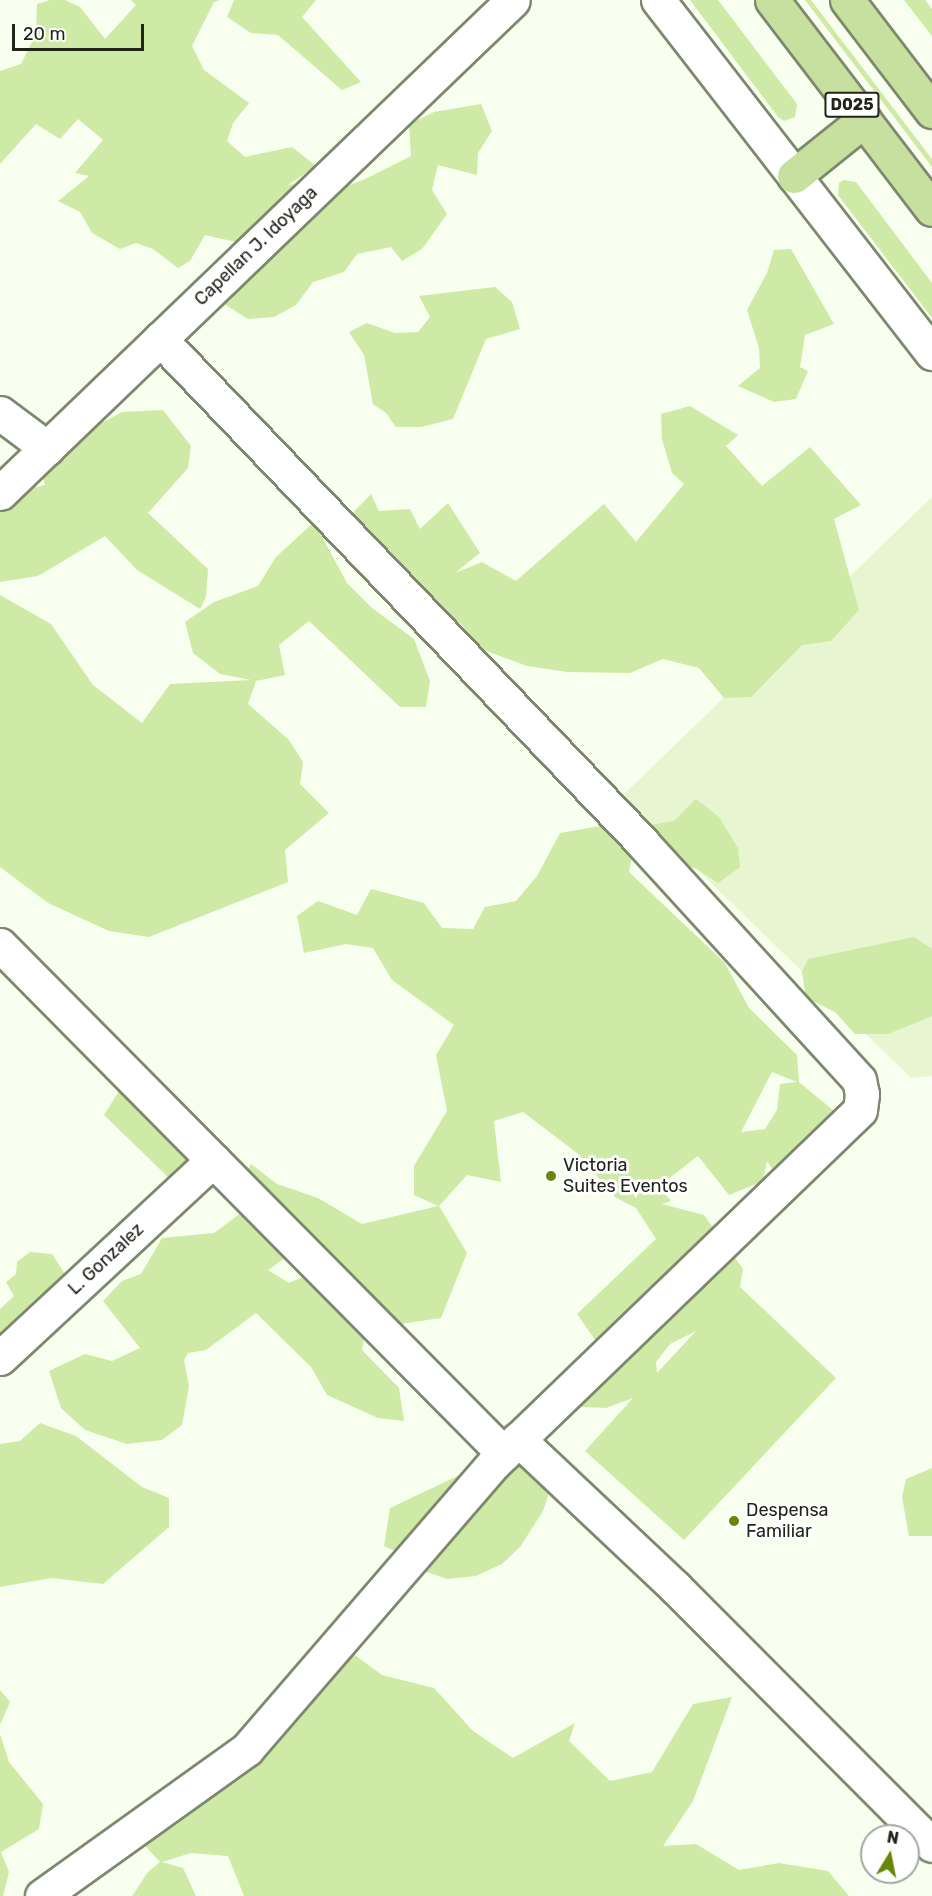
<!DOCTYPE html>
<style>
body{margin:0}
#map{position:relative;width:932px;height:1896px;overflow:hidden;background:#f8ffee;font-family:Rubik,sans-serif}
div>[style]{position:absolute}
.built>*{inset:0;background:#e7f5d1}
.green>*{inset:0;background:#cfe9a6}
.roads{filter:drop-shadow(2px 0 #7e886e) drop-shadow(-2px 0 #7e886e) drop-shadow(0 2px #7e886e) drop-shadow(0 -2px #7e886e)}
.minor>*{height:33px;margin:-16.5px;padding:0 16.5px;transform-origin:16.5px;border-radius:16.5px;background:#fff}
.trunk>*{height:33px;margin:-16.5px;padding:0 16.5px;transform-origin:16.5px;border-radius:16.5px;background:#c8e09f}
.dots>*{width:16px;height:16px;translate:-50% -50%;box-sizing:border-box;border:3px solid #fff;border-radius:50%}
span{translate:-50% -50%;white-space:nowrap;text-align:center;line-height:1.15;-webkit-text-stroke:6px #fff;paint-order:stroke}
.shield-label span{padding:2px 4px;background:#fff;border:2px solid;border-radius:4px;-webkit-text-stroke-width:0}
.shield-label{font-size:16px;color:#20241a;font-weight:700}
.street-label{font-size:18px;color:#20241a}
.poi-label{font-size:18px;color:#20241a}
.left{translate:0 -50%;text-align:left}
.north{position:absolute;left:860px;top:1824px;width:60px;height:60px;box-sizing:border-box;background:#fff;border:2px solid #a6a7a3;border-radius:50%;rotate:10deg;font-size:16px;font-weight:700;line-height:24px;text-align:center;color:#20241a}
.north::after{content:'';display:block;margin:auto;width:21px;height:27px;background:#668806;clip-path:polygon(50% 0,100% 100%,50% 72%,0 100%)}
.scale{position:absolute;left:12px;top:24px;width:132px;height:27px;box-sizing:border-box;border:3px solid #20241a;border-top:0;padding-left:8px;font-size:18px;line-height:21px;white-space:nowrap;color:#20241a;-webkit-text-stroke:4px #fff;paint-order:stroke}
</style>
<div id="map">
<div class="built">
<i style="clip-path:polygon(932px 497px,932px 1076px,911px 1078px,622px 796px)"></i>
</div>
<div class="green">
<i style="clip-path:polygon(50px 0,65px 0,80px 7px,105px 39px,136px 5px,131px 0,220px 0,214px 2px,192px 46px,204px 70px,249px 103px,233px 123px,227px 141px,245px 157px,292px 147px,316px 166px,288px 185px,311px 182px,342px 188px,365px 179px,411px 156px,409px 124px,434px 112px,481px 104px,492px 131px,478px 153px,477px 175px,438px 165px,432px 190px,447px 214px,422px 249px,402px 261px,391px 247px,357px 254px,344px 272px,313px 282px,296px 305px,274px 317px,248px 319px,218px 300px,265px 215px,236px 242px,205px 235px,190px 261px,178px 268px,153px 249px,136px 243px,120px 249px,92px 233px,80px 212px,58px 201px,89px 176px,75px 173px,103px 140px,78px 119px,60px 139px,36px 124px,0 164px,0 71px,21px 64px,36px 34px,37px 4px)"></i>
<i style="clip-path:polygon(234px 0,316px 0,302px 17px,361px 82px,342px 90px,278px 35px,251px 33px,227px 17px)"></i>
<i style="clip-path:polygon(690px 0,718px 0,797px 104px,795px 117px,784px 121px,778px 117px)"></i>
<i style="clip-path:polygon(805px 0,811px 0,932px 159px,932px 167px)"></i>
<i style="clip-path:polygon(904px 0,925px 0,932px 9px,932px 36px)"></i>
<i style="clip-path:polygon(844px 180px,856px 182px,932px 283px,932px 318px,838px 195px,839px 183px)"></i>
<i style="clip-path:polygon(791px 249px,834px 324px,805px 335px,800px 367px,808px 371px,796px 399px,774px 402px,738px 386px,760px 368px,759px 348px,747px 310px,767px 273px,774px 250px)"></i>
<i style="clip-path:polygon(495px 287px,512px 302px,520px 329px,486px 339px,453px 419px,421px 427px,396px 427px,386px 413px,373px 404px,364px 355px,349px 332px,367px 323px,395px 333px,418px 332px,430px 317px,419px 296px)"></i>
<i style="clip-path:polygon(690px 406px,738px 435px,726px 446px,762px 486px,810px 447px,861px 505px,834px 519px,859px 610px,831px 641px,802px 645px,751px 697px,724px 698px,699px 668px,663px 659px,630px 673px,567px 672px,527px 666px,481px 649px,460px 623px,443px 634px,337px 546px,351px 515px,371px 494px,379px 511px,410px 509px,420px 529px,448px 503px,480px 553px,455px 573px,482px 562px,516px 581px,604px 504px,636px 542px,684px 484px,672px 473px,662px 439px,661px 414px)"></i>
<i style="clip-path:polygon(163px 410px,191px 446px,188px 468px,148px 513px,208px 569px,206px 597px,200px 609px,137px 570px,105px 536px,38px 576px,0 582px,0 496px,45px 485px,38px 457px,122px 412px)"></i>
<i style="clip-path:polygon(314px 522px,347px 583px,372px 608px,414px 639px,430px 681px,426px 707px,400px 707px,309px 621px,279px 645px,285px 675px,256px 681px,248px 704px,289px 740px,303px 762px,300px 784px,329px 813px,285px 850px,288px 882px,149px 937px,109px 931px,48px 903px,0 867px,0 595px,51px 624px,93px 685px,142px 723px,170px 684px,251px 680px,220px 674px,193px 653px,185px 622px,214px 602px,258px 586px,276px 557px)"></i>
<i style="clip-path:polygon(696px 799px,719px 817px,738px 848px,740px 867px,718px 883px,695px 868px,672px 865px,642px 842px,651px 825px,674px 821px)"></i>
<i style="clip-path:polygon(evenodd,606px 825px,634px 846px,629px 872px,725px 963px,749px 1008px,797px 1055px,799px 1082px,834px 1111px,833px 1134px,778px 1178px,767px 1161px,763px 1181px,729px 1195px,698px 1156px,659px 1186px,671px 1201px,662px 1204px,704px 1215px,743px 1269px,740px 1287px,836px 1378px,684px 1540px,585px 1451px,633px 1398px,606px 1408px,560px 1406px,563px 1374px,581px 1356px,600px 1347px,577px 1314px,656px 1239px,636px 1208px,615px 1197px,577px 1153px,523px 1112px,494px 1121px,501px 1182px,467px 1175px,439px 1206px,467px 1253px,441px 1318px,366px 1329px,362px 1350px,399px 1388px,404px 1421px,378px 1418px,327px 1395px,311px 1367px,256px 1313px,206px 1350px,188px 1353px,184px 1360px,189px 1386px,182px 1425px,162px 1440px,127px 1444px,85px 1430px,61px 1408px,49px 1371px,85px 1354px,112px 1361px,140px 1348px,103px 1301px,122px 1281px,141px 1274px,162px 1238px,214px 1233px,241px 1213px,279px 1237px,285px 1258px,268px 1270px,289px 1283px,320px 1269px,238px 1186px,251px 1164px,277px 1184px,318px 1198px,362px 1224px,438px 1206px,414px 1195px,414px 1166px,447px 1111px,436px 1055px,454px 1025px,392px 980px,373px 948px,346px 944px,304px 953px,297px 916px,318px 901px,357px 915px,371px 889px,424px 903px,442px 928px,473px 929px,485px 907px,516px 901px,537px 876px,560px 833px,606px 825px,772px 1072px,797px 1082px,780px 1084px,777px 1110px,765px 1129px,741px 1132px,772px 1072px,606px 825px,696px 1331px,657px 1373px,656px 1362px,670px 1344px,696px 1331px)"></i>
<i style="clip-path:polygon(914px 937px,932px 949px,932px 1016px,888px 1034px,855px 1034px,835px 1012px,806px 998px,802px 972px,808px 959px)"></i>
<i style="clip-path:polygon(119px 1091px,189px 1160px,173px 1182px,104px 1115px)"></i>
<i style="clip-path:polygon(30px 1252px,52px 1254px,65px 1274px,47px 1296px,24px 1310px,21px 1333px,0 1359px,0 1309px,14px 1296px,6px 1282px,16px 1274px,17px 1262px)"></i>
<i style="clip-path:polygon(40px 1423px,76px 1436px,142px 1487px,169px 1498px,169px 1527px,103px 1584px,52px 1578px,0 1587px,0 1444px,20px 1441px)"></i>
<i style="clip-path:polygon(523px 1456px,554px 1478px,543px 1511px,520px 1547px,502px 1564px,476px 1576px,447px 1579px,421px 1570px,413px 1559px,384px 1546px,390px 1508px,466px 1472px)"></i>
<i style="clip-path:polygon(932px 1468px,932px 1536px,909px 1536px,902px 1497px,906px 1479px)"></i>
<i style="clip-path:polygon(341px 1645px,382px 1675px,434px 1688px,473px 1731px,513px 1758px,575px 1723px,569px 1741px,610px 1781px,652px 1772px,693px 1704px,732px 1697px,693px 1801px,663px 1846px,696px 1844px,739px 1870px,779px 1863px,828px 1871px,849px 1896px,244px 1896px,228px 1856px,191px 1853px,162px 1862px,183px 1868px,196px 1896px,132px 1896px,148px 1872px,160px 1862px,140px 1840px)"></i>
<i style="clip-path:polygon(0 1690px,10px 1702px,0 1725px)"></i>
<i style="clip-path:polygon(0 1734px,9px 1762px,43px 1804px,39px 1829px,1px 1852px,9px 1872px,3px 1896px,0 1896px)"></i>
</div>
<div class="roads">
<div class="minor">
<i style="left:658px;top:0;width:447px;rotate:52.2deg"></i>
<i style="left:0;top:413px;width:59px;rotate:36.7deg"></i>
<i style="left:0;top:493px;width:711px;rotate:-43.86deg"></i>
<i style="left:0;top:945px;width:716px;rotate:45.28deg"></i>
<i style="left:0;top:1358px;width:291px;rotate:-42.9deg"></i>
<i style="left:518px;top:1439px;width:216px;rotate:43.3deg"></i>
<i style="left:675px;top:1587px;width:364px;rotate:45.1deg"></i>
<i style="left:42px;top:1896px;width:252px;rotate:-35.6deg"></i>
<i style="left:247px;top:1749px;width:378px;rotate:-49.2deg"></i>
<i style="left:494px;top:1463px;width:508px;rotate:-43.96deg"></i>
<i style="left:860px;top:1110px;width:16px;rotate:-83deg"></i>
<i style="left:862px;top:1094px;width:14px;rotate:-102deg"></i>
<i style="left:859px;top:1080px;width:322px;rotate:-132.4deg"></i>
<i style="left:642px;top:842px;width:697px;rotate:-133.78deg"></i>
</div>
<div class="trunk">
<i style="left:772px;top:0;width:263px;rotate:52.6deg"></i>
<i style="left:847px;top:0;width:140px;rotate:52.6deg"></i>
<i style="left:794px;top:176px;width:90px;rotate:-38.7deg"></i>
</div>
</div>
<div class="dots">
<i style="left:551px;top:1176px;background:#668806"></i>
<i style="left:734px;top:1521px;background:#668806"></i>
</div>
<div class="shield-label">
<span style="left:852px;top:105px">D025</span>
</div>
<div class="street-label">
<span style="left:256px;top:246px;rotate:-44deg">Capellan J. Idoyaga</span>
<span style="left:106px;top:1259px;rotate:-43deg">L. Gonzalez</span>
</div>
<div class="poi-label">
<span class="left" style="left:563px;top:1176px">Victoria<br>Suites Eventos</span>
<span class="left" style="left:746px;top:1521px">Despensa<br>Familiar</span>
</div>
<div class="north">N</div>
<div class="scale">20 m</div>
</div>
